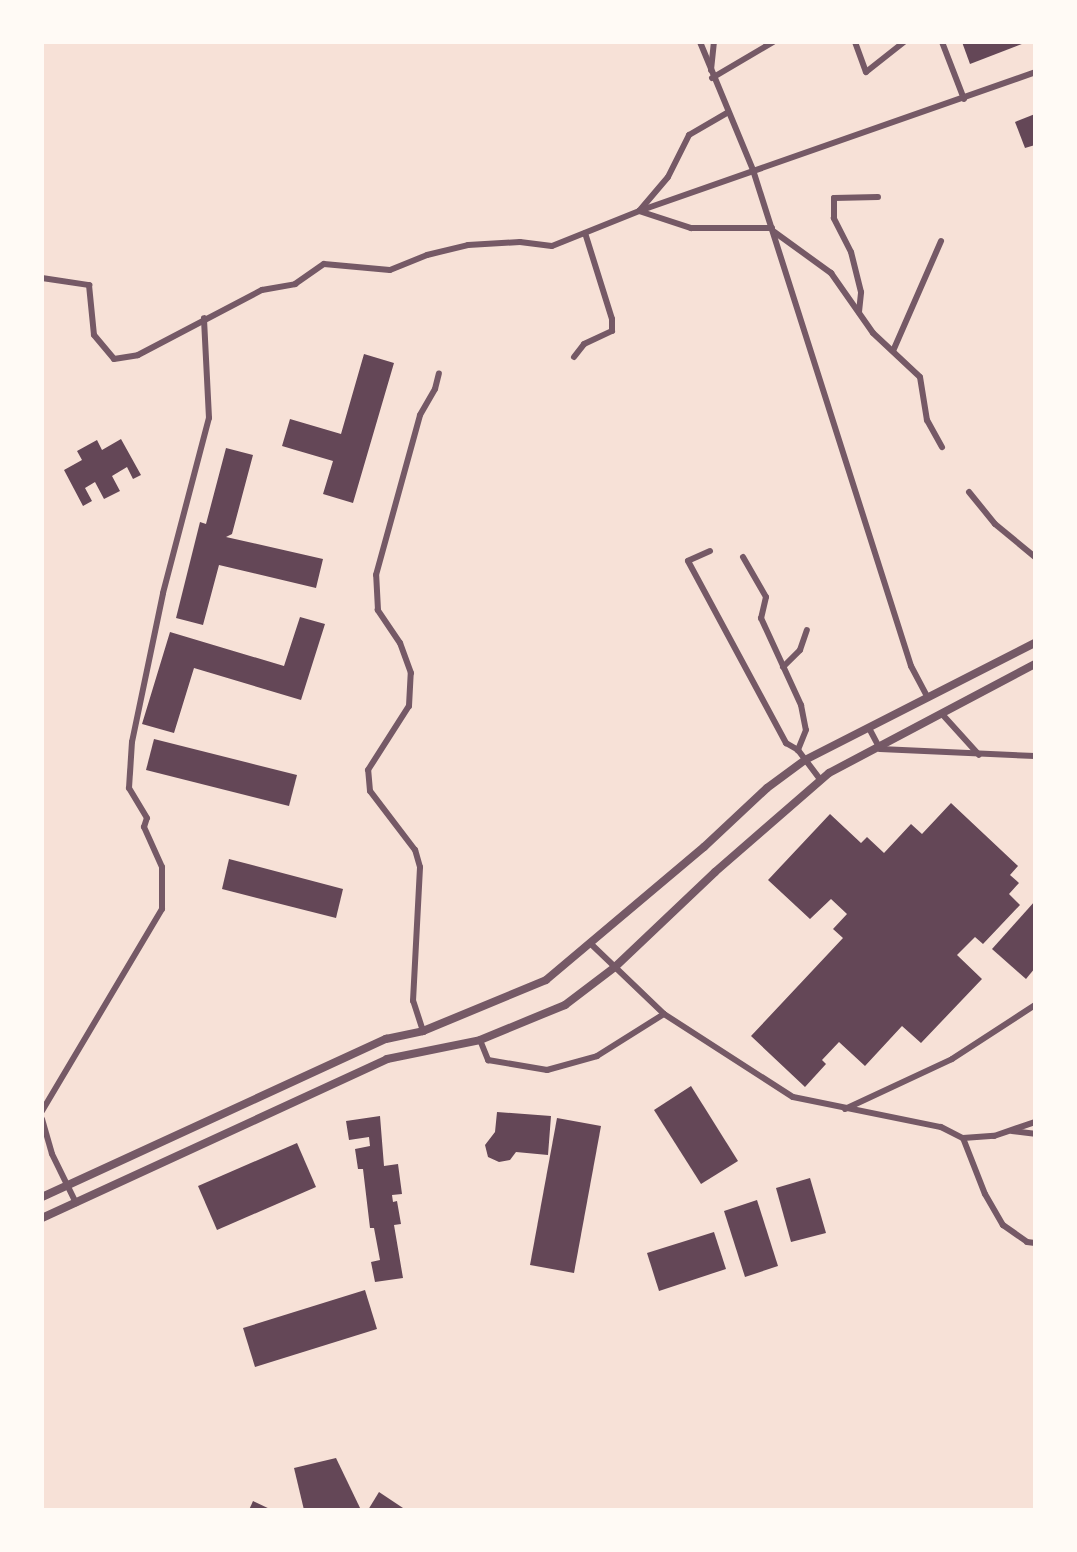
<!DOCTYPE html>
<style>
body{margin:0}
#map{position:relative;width:1077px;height:1552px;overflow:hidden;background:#f7e1d7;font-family:"PT Sans",sans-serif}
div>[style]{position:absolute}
.building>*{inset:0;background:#644757}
.minor>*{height:6px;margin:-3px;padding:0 3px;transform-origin:3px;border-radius:3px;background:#755966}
.tertiary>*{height:8px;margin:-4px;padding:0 4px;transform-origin:4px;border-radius:4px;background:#755966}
span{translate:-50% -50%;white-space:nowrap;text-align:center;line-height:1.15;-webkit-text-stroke:4.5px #fffaf5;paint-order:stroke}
.frame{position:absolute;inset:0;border:44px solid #fffaf5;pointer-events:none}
</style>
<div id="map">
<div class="building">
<i style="clip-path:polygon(962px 42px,1027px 42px,970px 64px)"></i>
<i style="clip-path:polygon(1035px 114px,1035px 145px,1025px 148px,1015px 122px)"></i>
<i style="clip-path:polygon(364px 354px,394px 363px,353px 503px,323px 494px,333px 461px,282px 446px,290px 419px,341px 434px)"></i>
<i style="clip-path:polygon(121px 439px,141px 475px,133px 479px,127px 467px,112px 476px,120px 491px,104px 499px,95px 482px,85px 488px,92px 501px,83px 506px,64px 470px,82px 460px,77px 451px,97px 440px,102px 450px)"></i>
<i style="clip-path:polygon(226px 448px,253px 455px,232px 534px,226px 537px,323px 559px,316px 588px,219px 565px,203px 625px,176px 618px,200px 522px,206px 524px)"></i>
<i style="clip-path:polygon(300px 617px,325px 624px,301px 700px,194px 668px,174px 733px,142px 724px,170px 632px,284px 666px)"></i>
<i style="clip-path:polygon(154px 739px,297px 775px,289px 806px,146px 770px)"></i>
<i style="clip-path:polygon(951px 803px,1018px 866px,1010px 875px,1019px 883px,1009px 894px,1020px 905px,983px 944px,975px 937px,957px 955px,982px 979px,921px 1043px,902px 1026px,865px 1066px,839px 1042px,822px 1060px,826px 1064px,805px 1087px,751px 1036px,843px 938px,833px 929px,847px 914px,831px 899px,810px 919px,768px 880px,830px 814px,861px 843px,867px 837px,884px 853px,911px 824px,922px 834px)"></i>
<i style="clip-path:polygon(229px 859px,343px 889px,336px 918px,222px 889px)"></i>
<i style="clip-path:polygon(1035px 901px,1035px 968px,1026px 979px,992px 949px)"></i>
<i style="clip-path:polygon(691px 1086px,738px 1161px,701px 1184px,654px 1110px)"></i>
<i style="clip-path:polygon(497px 1112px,551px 1116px,548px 1155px,516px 1152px,510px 1160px,499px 1162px,488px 1157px,485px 1145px,495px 1132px)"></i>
<i style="clip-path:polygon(380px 1116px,384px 1166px,398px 1164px,402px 1194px,392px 1195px,393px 1202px,397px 1201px,401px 1224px,394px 1225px,403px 1278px,375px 1282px,371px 1262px,380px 1260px,374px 1228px,370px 1228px,363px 1169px,358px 1169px,355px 1149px,370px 1146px,369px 1137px,349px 1140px,346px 1121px)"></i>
<i style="clip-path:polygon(557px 1118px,601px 1126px,574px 1273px,530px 1265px)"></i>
<i style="clip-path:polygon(297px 1143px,316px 1187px,217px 1230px,198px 1186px)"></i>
<i style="clip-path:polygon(810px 1178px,826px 1233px,791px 1242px,776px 1188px)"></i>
<i style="clip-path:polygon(757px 1200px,778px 1266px,745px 1277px,724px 1211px)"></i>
<i style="clip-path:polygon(714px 1232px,726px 1269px,659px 1291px,647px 1253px)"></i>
<i style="clip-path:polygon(365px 1290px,377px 1329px,255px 1367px,243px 1328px)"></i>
<i style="clip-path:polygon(336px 1458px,361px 1510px,304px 1510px,294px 1468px)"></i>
<i style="clip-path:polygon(379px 1492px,406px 1510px,368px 1510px)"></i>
<i style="clip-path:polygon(253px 1501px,272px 1510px,249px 1510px)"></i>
</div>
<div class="minor">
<i style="left:700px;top:42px;width:139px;rotate:67.5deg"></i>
<i style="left:753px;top:170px;width:521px;rotate:72.33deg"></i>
<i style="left:911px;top:666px;width:36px;rotate:62deg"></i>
<i style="left:855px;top:42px;width:32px;rotate:70deg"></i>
<i style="left:866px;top:72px;width:48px;rotate:-38.3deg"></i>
<i style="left:942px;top:42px;width:61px;rotate:68.9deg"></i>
<i style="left:711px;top:70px;width:28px;rotate:-84deg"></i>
<i style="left:712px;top:78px;width:71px;rotate:-30.5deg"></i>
<i style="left:640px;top:210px;width:43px;rotate:-49.7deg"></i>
<i style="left:668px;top:177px;width:47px;rotate:-63.4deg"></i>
<i style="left:689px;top:135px;width:44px;rotate:-30.1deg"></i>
<i style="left:639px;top:211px;width:55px;rotate:18.1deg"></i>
<i style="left:691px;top:228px;width:81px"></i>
<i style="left:773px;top:231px;width:72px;rotate:35.9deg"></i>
<i style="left:831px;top:273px;width:73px;rotate:55deg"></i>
<i style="left:873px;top:333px;width:64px;rotate:43.1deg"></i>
<i style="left:920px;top:377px;width:44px;rotate:80.8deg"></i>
<i style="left:927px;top:420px;width:31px;rotate:61deg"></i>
<i style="left:42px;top:278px;width:48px;rotate:8.5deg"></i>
<i style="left:89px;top:285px;width:50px;rotate:84.3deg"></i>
<i style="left:94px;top:335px;width:31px;rotate:50deg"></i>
<i style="left:114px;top:359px;width:24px;rotate:-9deg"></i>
<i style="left:138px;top:355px;width:140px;rotate:-27.7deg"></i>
<i style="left:262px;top:290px;width:34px;rotate:-10deg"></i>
<i style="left:295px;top:284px;width:35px;rotate:-35deg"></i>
<i style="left:324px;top:264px;width:66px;rotate:5.2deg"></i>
<i style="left:390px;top:270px;width:40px;rotate:-22deg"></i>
<i style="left:427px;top:255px;width:42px;rotate:-13.7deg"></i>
<i style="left:468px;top:245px;width:52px;rotate:-3.3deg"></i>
<i style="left:520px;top:242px;width:32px;rotate:7deg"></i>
<i style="left:552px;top:246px;width:94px;rotate:-21.9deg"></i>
<i style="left:639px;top:211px;width:420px;rotate:-19.3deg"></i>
<i style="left:859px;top:312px;width:20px;rotate:-84deg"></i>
<i style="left:861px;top:292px;width:41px;rotate:-104deg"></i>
<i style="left:851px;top:252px;width:38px;rotate:-117deg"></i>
<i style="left:834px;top:218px;width:20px;rotate:-90deg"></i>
<i style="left:834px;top:198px;width:44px;rotate:-1.3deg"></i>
<i style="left:893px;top:351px;width:120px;rotate:-66.4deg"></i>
<i style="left:574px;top:357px;width:16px;rotate:-52deg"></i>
<i style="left:584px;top:344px;width:31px;rotate:-25deg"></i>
<i style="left:612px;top:331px;width:12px;rotate:-90deg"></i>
<i style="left:612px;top:319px;width:90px;rotate:-107.4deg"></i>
<i style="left:969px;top:492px;width:41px;rotate:50.9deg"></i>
<i style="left:995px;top:524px;width:52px;rotate:39.5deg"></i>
<i style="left:710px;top:551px;width:24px;rotate:156deg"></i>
<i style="left:688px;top:561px;width:207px;rotate:61.7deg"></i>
<i style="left:786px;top:743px;width:14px;rotate:30deg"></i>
<i style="left:798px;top:750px;width:38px;rotate:53deg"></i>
<i style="left:743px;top:557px;width:46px;rotate:60.1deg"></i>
<i style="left:766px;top:597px;width:22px;rotate:103deg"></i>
<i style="left:761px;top:618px;width:96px;rotate:65.3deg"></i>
<i style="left:801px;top:705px;width:25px;rotate:79deg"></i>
<i style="left:806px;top:730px;width:22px;rotate:112deg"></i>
<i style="left:783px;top:667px;width:24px;rotate:-45deg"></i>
<i style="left:800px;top:650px;width:21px;rotate:-71deg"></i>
<i style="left:942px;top:714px;width:55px;rotate:47.9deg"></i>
<i style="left:870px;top:730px;width:21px;rotate:62deg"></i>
<i style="left:880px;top:749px;width:155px;rotate:2.6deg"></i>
<i style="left:591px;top:944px;width:101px;rotate:43.8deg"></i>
<i style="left:664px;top:1014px;width:153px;rotate:32.8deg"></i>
<i style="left:793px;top:1097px;width:151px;rotate:11.5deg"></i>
<i style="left:941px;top:1127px;width:25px;rotate:27deg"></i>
<i style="left:963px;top:1138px;width:60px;rotate:68.6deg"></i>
<i style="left:985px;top:1194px;width:36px;rotate:60deg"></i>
<i style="left:1003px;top:1225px;width:29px;rotate:35deg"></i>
<i style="left:1027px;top:1242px;width:8px;rotate:7deg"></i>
<i style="left:423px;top:1031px;width:32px;rotate:-108deg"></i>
<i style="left:413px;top:1001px;width:134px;rotate:-87deg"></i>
<i style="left:420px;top:867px;width:18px;rotate:-106deg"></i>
<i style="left:415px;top:850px;width:74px;rotate:-127.3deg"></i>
<i style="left:370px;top:791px;width:21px;rotate:-95deg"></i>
<i style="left:368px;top:770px;width:76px;rotate:-57.4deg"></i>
<i style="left:409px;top:706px;width:33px;rotate:-87deg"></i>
<i style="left:411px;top:673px;width:32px;rotate:-110deg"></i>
<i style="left:400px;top:643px;width:40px;rotate:-124deg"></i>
<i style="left:378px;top:610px;width:35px;rotate:-93deg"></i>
<i style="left:376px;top:575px;width:166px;rotate:-74.6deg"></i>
<i style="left:420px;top:415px;width:30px;rotate:-60deg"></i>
<i style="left:435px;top:389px;width:16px;rotate:-76deg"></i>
<i style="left:480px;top:1040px;width:22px;rotate:68deg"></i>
<i style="left:488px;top:1060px;width:60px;rotate:9.6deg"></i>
<i style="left:547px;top:1070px;width:52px;rotate:-15.6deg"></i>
<i style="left:597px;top:1056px;width:79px;rotate:-32.1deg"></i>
<i style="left:845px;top:1109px;width:118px;rotate:-25deg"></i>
<i style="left:952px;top:1059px;width:99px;rotate:-33deg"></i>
<i style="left:42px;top:1111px;width:235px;rotate:-59.3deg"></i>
<i style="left:162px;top:909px;width:42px;rotate:-90deg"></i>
<i style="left:162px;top:867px;width:44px;rotate:-114.2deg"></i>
<i style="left:144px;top:827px;width:9px;rotate:-72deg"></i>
<i style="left:147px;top:818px;width:35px;rotate:-121deg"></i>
<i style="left:129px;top:788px;width:46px;rotate:-86.3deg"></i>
<i style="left:132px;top:742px;width:152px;rotate:-78.2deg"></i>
<i style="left:163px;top:593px;width:181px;rotate:-75.3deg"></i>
<i style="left:209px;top:418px;width:100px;rotate:-92.9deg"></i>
<i style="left:42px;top:1119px;width:36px;rotate:74deg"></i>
<i style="left:52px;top:1154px;width:55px;rotate:63.9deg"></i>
<i style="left:1012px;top:1131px;width:23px;rotate:7deg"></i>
<i style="left:963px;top:1138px;width:31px;rotate:-4deg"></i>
<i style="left:994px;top:1136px;width:43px;rotate:-18.9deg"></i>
</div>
<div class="tertiary">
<i style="left:42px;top:1197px;width:379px;rotate:-24.7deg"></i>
<i style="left:386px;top:1039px;width:38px;rotate:-12deg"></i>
<i style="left:423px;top:1031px;width:133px;rotate:-22.5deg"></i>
<i style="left:546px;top:980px;width:207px;rotate:-40.1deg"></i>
<i style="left:704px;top:847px;width:86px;rotate:-43.1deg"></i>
<i style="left:767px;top:788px;width:47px;rotate:-36.4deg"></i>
<i style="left:805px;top:760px;width:258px;rotate:-27deg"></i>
<i style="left:42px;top:1218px;width:380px;rotate:-24.7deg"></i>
<i style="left:387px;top:1059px;width:95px;rotate:-11.5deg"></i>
<i style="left:480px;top:1040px;width:92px;rotate:-22.4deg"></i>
<i style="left:565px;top:1005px;width:63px;rotate:-37.2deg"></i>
<i style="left:615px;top:967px;width:138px;rotate:-43.5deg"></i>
<i style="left:715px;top:872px;width:151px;rotate:-41deg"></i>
<i style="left:829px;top:773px;width:233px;rotate:-27.9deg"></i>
</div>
<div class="frame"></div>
</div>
